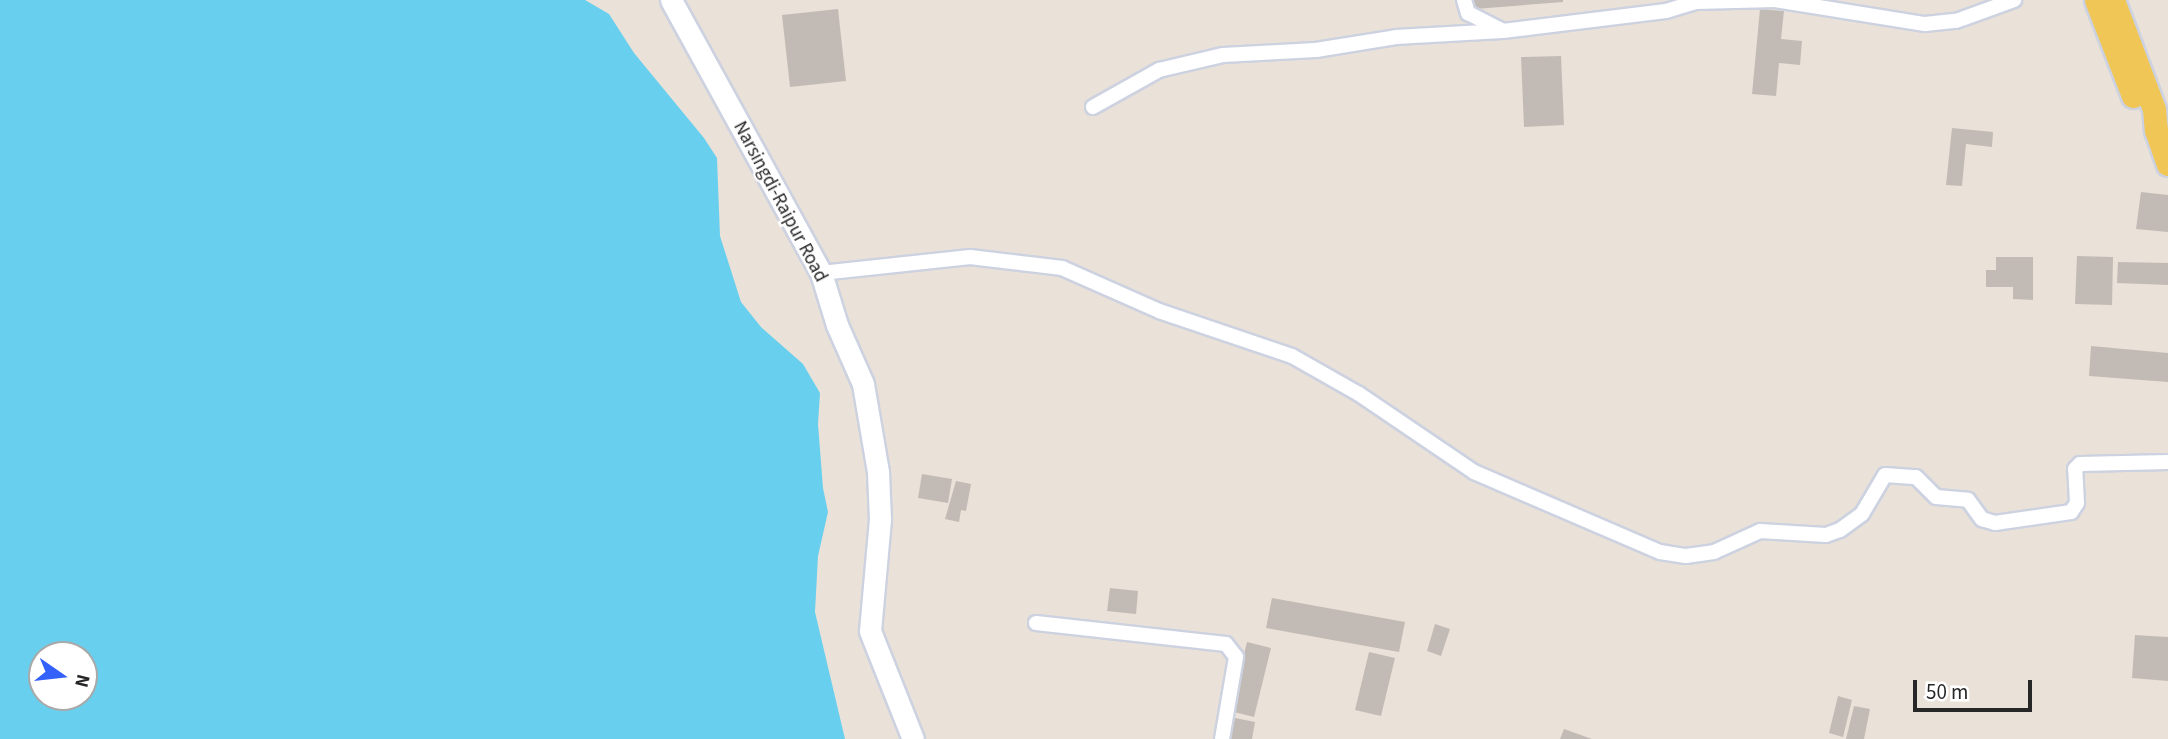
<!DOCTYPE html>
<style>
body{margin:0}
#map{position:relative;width:2168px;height:739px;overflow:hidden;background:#eae1d8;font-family:"Source Sans 3",sans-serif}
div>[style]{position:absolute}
.water>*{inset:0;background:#68d0ee}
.building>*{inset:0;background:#c2bbb5}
.roads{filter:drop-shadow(2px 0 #cdd2e0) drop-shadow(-2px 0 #cdd2e0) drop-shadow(0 2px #cdd2e0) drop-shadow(0 -2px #cdd2e0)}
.street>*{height:14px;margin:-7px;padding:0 7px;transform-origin:7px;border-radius:7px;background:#fff}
.secondary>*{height:21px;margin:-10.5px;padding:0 10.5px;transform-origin:10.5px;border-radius:10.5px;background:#fff}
.primary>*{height:23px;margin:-11.5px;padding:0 11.5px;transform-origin:11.5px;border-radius:11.5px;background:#f0c656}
span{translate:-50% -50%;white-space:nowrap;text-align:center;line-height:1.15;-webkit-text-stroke:5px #fff;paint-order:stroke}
.street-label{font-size:19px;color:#272727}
.north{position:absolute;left:28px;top:641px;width:70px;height:70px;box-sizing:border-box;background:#fff;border:2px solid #a9a9a9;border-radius:50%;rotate:104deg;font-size:19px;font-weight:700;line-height:28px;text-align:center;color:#272727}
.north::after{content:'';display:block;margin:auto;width:24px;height:32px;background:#3461fa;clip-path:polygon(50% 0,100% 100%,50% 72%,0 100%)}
.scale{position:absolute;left:1913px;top:680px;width:119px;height:32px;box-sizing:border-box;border:4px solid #272727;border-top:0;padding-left:9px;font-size:21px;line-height:24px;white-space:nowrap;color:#272727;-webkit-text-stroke:5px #fff;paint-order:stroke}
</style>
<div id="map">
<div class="water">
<i style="clip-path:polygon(evenodd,0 0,585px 0,609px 14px,634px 53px,704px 138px,717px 158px,720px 236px,741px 302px,761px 327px,803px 364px,820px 393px,818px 424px,823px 488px,828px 512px,818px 556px,815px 612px,845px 739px,0 739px,0 0,42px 655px,84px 655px,84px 697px,42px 697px,42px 655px)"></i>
</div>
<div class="building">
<i style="clip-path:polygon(1474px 0,1563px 0,1563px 2px,1475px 9px)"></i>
<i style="clip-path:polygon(838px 9px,846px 81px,790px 87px,782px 15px)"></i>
<i style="clip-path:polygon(1760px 9px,1784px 11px,1781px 39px,1802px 41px,1800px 65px,1779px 63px,1776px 96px,1752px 94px)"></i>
<i style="clip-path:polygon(1561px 56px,1564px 125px,1524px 127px,1521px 57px)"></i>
<i style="clip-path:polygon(1952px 128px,1993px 132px,1992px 147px,1966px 144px,1962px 186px,1946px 185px)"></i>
<i style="clip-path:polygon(2141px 192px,2168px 195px,2168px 232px,2136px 229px)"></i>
<i style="clip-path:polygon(2077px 256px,2113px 257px,2112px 305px,2075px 304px)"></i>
<i style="clip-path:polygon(1996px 257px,2033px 257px,2033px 300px,2013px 299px,2013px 287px,1986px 287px,1986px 270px,1996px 270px)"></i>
<i style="clip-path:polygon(2118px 262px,2168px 263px,2168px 285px,2117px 283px)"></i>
<i style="clip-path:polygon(2091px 346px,2168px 353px,2168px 382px,2089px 376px)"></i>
<i style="clip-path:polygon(922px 474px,952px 479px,948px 503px,918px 498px)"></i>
<i style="clip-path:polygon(956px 481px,971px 484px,966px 511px,961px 510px,959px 522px,945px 519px)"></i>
<i style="clip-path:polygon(1110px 588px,1138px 591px,1136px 614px,1107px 611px)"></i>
<i style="clip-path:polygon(1272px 598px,1405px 622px,1399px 652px,1266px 628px)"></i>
<i style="clip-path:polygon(1435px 624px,1450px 629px,1441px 656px,1427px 651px)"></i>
<i style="clip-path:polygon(2135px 635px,2168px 637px,2168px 681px,2132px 678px)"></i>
<i style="clip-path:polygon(1247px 642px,1271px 648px,1254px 717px,1230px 711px)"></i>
<i style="clip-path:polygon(1369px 652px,1395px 658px,1381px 716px,1355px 710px)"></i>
<i style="clip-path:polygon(1838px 696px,1852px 700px,1843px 737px,1829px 733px)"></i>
<i style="clip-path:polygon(1854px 706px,1870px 709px,1864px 739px,1846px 739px)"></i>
<i style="clip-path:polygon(1230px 717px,1255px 722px,1252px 739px,1225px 739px)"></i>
<i style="clip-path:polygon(1564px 729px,1592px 739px,1560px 739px)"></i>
</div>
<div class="roads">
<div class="street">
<i style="left:1464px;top:0;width:14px;rotate:73deg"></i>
<i style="left:1468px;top:13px;width:39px;rotate:27deg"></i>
<i style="left:1503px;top:31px;width:164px;rotate:-7deg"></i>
<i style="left:1666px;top:11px;width:30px;rotate:-17deg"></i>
<i style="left:1695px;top:2px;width:80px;rotate:-1.4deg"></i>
<i style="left:1775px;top:0;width:152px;rotate:9.1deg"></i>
<i style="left:1925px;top:24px;width:31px;rotate:-6deg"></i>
<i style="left:1956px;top:21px;width:62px;rotate:-19.9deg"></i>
<i style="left:1093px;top:107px;width:76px;rotate:-29.3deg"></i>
<i style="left:1159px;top:70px;width:66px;rotate:-13.2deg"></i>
<i style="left:1223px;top:55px;width:93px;rotate:-3.1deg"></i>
<i style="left:1316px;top:50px;width:81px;rotate:-9.2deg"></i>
<i style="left:1396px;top:37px;width:106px;rotate:-3.2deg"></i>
<i style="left:821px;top:273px;width:150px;rotate:-6.1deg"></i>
<i style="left:970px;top:257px;width:93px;rotate:6.8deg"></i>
<i style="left:1062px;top:268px;width:106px;rotate:23.9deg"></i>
<i style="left:1159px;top:311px;width:140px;rotate:18.7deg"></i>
<i style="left:1292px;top:356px;width:77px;rotate:29.6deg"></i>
<i style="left:1359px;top:394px;width:139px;rotate:34.1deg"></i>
<i style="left:1474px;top:472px;width:202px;rotate:23.3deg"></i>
<i style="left:1660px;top:552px;width:26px;rotate:9deg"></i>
<i style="left:1686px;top:556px;width:28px;rotate:-8deg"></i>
<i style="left:1714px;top:552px;width:51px;rotate:-24.5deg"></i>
<i style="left:1760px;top:531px;width:66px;rotate:3.5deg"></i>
<i style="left:1826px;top:535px;width:15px;rotate:-20deg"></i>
<i style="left:1840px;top:530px;width:27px;rotate:-36deg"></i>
<i style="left:1862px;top:514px;width:45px;rotate:-59.5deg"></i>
<i style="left:1885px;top:475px;width:31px;rotate:4deg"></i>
<i style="left:1916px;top:477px;width:28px;rotate:45deg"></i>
<i style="left:1936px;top:497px;width:32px;rotate:5deg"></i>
<i style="left:1968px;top:500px;width:24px;rotate:54deg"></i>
<i style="left:1982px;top:519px;width:14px;rotate:17deg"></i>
<i style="left:1995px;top:523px;width:77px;rotate:-8.2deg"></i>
<i style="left:2071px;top:512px;width:11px;rotate:-56deg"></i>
<i style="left:2077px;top:503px;width:34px;rotate:-93deg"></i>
<i style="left:2075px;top:469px;width:7px;rotate:-45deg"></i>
<i style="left:2080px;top:464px;width:88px;rotate:-1.3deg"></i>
<i style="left:1036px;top:623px;width:191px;rotate:6.3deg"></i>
<i style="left:1226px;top:644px;width:16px;rotate:52deg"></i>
<i style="left:1236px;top:657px;width:83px;rotate:99.7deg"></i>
</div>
<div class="secondary">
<i style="left:671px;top:0;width:311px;rotate:61.2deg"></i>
<i style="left:821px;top:273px;width:54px;rotate:72.9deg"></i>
<i style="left:837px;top:325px;width:64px;rotate:66.2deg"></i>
<i style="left:863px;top:384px;width:89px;rotate:80.3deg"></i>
<i style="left:878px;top:472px;width:47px;rotate:87.6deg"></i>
<i style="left:880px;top:519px;width:112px;rotate:95.1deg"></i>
<i style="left:870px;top:631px;width:116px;rotate:68.3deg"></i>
</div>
<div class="primary">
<i style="left:2096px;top:0;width:103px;rotate:68.9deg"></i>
<i style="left:2113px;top:0;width:116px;rotate:69.4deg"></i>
<i style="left:2154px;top:109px;width:21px;rotate:85deg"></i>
<i style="left:2156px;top:130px;width:36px;rotate:71deg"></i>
</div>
</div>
<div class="street-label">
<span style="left:780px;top:202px;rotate:62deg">Narsingdi-Raipur Road</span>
</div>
<div class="north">N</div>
<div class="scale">50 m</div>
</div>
